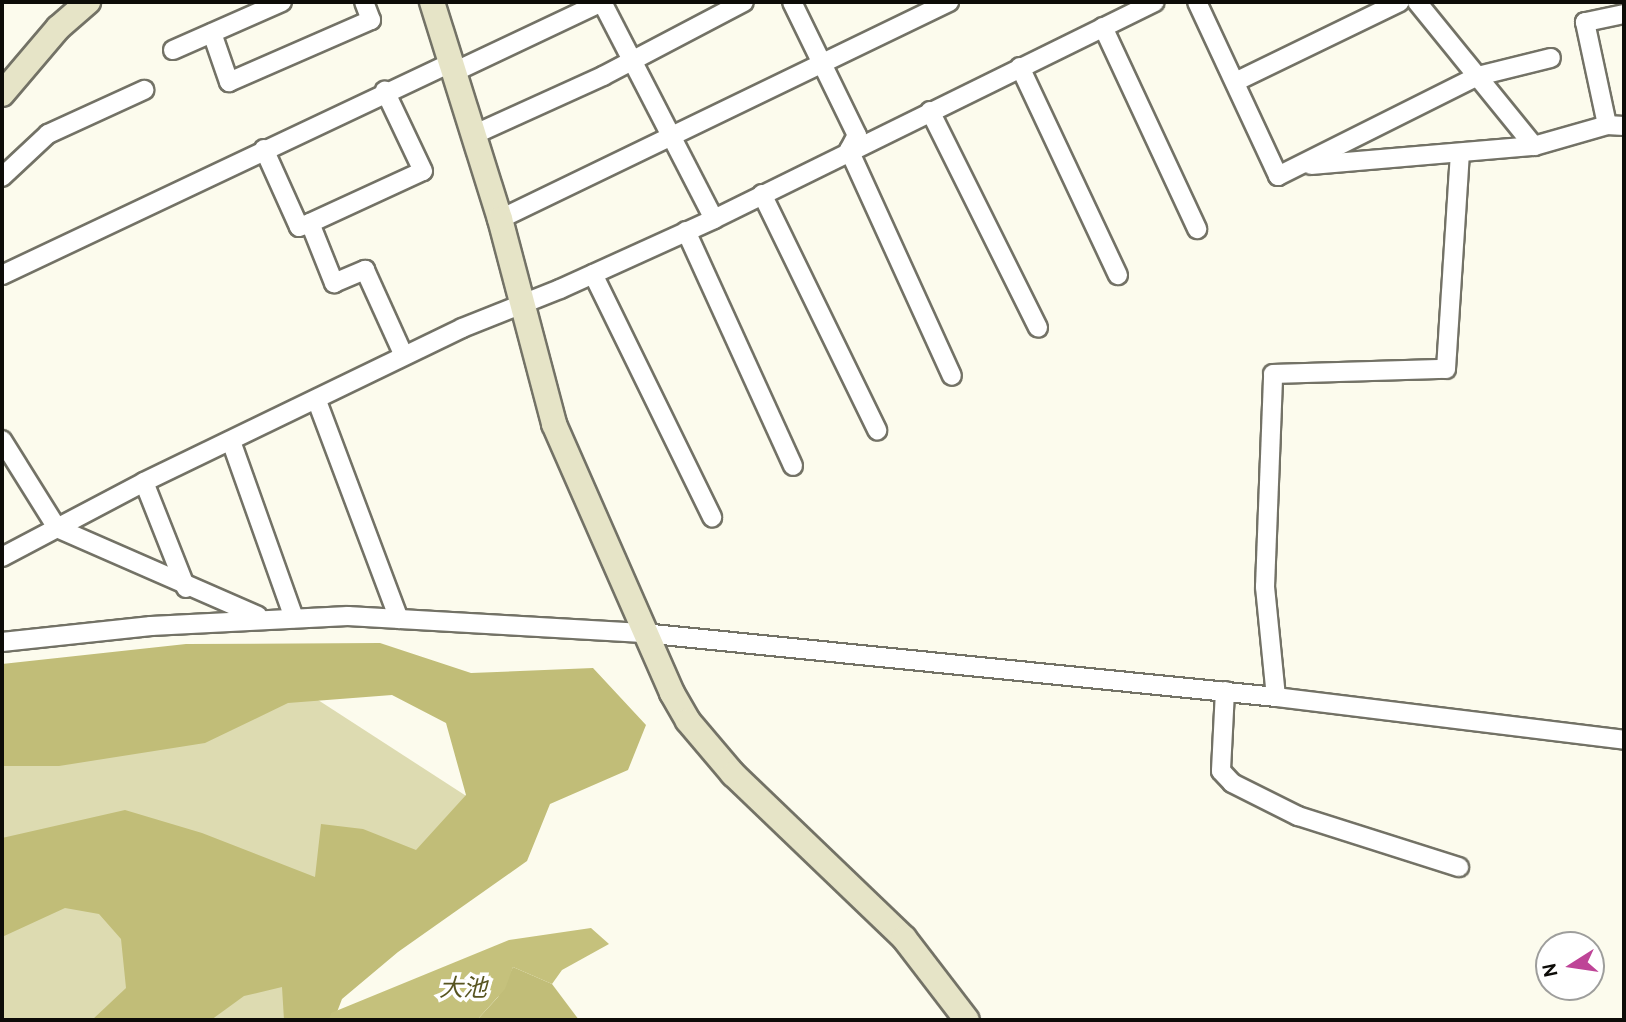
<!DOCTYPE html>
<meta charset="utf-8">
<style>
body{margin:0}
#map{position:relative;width:1626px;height:1022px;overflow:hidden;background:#fcfbed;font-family:Overpass,"Noto Sans JP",sans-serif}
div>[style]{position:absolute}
.green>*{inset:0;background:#dddbb1}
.forest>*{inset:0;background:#c1bd78}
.water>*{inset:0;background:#c5c17c}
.roads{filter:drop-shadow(2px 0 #737266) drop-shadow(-2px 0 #737266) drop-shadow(0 2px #737266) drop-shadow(0 -2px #737266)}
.street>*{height:18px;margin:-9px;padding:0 9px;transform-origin:9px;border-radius:9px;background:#fff}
.secondary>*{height:24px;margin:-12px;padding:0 12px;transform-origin:12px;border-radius:12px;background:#e6e4c7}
span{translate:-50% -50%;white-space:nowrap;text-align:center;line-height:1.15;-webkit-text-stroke:7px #fff;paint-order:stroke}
.water-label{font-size:24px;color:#575420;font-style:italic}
.frame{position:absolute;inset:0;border:4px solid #0d0c08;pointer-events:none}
.north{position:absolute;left:1535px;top:931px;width:70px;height:70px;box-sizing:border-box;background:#fff;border:2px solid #9e9e9c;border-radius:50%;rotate:258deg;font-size:19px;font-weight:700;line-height:28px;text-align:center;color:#0d0c08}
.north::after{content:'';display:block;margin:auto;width:24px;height:32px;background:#be4497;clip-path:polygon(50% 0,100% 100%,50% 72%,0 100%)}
</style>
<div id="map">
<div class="green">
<i style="clip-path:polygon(281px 676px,474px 801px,289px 1020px,2px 1020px,2px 720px)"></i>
</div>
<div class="forest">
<i style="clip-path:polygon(380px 643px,471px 673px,593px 668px,646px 725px,628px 770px,550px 804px,527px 861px,398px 952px,342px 999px,334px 1020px,284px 1020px,282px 987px,244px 996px,211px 1020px,92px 1020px,126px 988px,121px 939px,99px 914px,65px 908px,2px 937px,2px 838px,125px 810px,202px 833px,315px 877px,321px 824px,363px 829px,416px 850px,466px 795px,446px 723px,392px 695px,288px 703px,205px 743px,59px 766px,2px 766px,2px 664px,186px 644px)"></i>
<i style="clip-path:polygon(513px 967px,552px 984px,579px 1020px,477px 1020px,498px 997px)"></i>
</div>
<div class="water">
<i style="clip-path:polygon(591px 928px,609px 944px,562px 970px,552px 984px,513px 967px,505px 989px,477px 1020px,329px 1020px,331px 1013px,509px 940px)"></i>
</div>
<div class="roads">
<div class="street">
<i style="left:602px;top:2px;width:244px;rotate:62.7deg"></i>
<i style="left:792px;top:2px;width:148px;rotate:64deg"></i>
<i style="left:857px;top:135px;width:17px;rotate:118deg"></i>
<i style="left:1197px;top:2px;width:192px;rotate:65deg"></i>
<i style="left:1278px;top:176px;width:224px;rotate:-26.6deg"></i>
<i style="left:1478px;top:76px;width:75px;rotate:-13.9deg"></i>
<i style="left:1624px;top:14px;width:40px;rotate:168deg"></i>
<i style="left:1585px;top:22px;width:105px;rotate:77.9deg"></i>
<i style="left:1607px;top:125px;width:17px;rotate:3deg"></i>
<i style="left:1103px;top:27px;width:223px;rotate:65deg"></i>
<i style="left:212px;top:33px;width:52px;rotate:70.9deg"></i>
<i style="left:229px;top:82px;width:155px;rotate:-23.6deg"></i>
<i style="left:371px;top:20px;width:19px;rotate:-111deg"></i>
<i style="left:173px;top:50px;width:119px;rotate:-23.8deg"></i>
<i style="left:1020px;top:67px;width:230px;rotate:64.8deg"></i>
<i style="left:454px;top:72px;width:164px;rotate:-25.3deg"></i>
<i style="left:1235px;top:82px;width:183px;rotate:-25.9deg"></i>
<i style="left:930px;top:111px;width:242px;rotate:63.5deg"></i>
<i style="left:473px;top:135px;width:143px;rotate:-24.4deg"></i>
<i style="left:603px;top:76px;width:159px;rotate:-27.7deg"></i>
<i style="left:1534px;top:146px;width:76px;rotate:-16deg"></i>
<i style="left:264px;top:149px;width:85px;rotate:65.8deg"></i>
<i style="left:299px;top:227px;width:12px;rotate:-20deg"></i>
<i style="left:310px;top:223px;width:65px;rotate:68.2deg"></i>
<i style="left:334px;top:283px;width:34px;rotate:-23deg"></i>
<i style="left:365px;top:270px;width:94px;rotate:65.6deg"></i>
<i style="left:849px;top:150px;width:248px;rotate:65.5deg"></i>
<i style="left:1311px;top:165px;width:224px;rotate:-4.9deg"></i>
<i style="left:1534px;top:146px;width:186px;rotate:-129.1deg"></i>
<i style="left:2px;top:177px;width:63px;rotate:-43.1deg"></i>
<i style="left:48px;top:134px;width:106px;rotate:-24.6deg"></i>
<i style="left:762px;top:194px;width:263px;rotate:64deg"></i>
<i style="left:500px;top:219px;width:499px;rotate:-25.8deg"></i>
<i style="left:310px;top:223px;width:124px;rotate:-24.7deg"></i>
<i style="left:423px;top:171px;width:89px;rotate:-115.4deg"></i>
<i style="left:686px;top:231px;width:258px;rotate:65.5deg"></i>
<i style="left:593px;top:274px;width:271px;rotate:63.9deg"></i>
<i style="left:2px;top:275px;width:497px;rotate:-25.3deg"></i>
<i style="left:317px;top:401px;width:233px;rotate:69.4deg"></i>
<i style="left:2px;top:440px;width:104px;rotate:58deg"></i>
<i style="left:57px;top:528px;width:219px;rotate:23.6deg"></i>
<i style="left:231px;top:441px;width:188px;rotate:70.4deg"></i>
<i style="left:144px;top:482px;width:114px;rotate:68.4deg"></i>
<i style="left:2px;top:557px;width:161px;rotate:-27.8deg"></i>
<i style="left:144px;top:482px;width:353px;rotate:-25.8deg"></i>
<i style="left:462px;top:328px;width:105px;rotate:-21.7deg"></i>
<i style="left:560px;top:289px;width:169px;rotate:-24.4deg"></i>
<i style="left:714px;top:219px;width:491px;rotate:-26.2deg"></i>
<i style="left:2px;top:642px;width:150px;rotate:-6.1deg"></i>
<i style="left:151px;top:626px;width:197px;rotate:-2.9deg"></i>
<i style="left:348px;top:616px;width:295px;rotate:3.3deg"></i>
<i style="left:643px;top:633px;width:636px;rotate:5.77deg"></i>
<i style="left:1276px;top:697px;width:351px;rotate:7deg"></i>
<i style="left:1225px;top:691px;width:80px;rotate:92.9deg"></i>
<i style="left:1221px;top:771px;width:16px;rotate:47deg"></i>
<i style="left:1232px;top:783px;width:74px;rotate:26.6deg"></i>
<i style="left:1298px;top:816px;width:169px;rotate:17.6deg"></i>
<i style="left:1276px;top:697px;width:111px;rotate:-95.7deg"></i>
<i style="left:1265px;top:587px;width:213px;rotate:-87.8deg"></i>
<i style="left:1273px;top:374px;width:173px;rotate:-1.7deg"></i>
<i style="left:1446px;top:369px;width:215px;rotate:-86.3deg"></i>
</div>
<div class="secondary">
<i style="left:432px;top:2px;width:227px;rotate:72.6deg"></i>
<i style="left:500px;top:219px;width:212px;rotate:75.2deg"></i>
<i style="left:554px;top:424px;width:294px;rotate:66.3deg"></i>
<i style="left:672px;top:693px;width:32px;rotate:60deg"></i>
<i style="left:688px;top:721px;width:70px;rotate:49.7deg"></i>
<i style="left:733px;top:774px;width:237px;rotate:43.8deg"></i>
<i style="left:904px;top:938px;width:103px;rotate:52.5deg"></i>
<i style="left:2px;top:94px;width:87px;rotate:-49.7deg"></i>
<i style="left:58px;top:28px;width:40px;rotate:-41deg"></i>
</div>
</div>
<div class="water-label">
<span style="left:463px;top:991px">大池</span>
</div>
<div class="frame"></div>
<div class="north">N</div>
</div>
